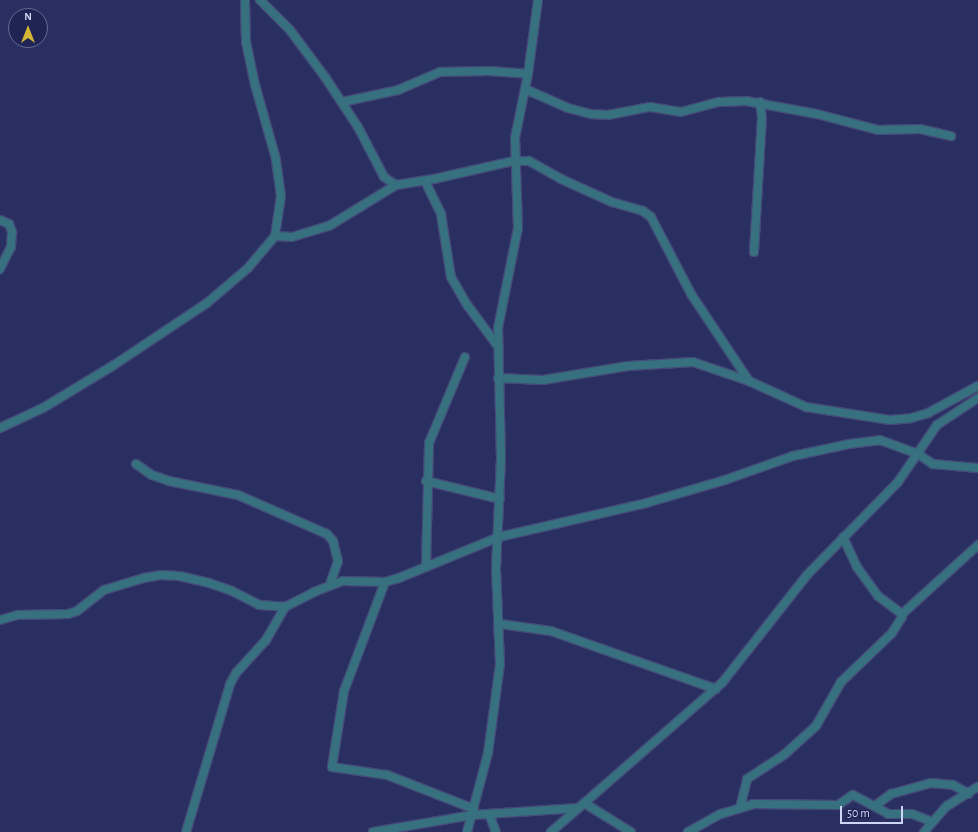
<!DOCTYPE html>
<style>
body{margin:0}
#map{position:relative;width:978px;height:832px;overflow:hidden;background:#292f60;font-family:"Alegreya Sans",sans-serif}
div>[style]{position:absolute}
.roads{filter:drop-shadow(1px 0 #444a78) drop-shadow(-1px 0 #444a78) drop-shadow(0 1px #444a78) drop-shadow(0 -1px #444a78)}
.minor>*{height:8px;margin:-4px;padding:0 4px;transform-origin:4px;border-radius:4px;background:#37707e}
span{translate:-50% -50%;white-space:nowrap;text-align:center;line-height:1.15;-webkit-text-stroke:3.5px #202455;paint-order:stroke}
.north{position:absolute;left:8px;top:8px;width:40px;height:40px;box-sizing:border-box;background:#202455;border:1px solid #666b95;border-radius:50%;rotate:0deg;font-size:11px;font-weight:700;line-height:16px;text-align:center;color:#cfd6f5}
.north::after{content:'';display:block;margin:auto;width:14px;height:18px;background:#d4b635;clip-path:polygon(50% 0,100% 100%,50% 72%,0 100%)}
.scale{position:absolute;left:840px;top:806px;width:63px;height:18px;box-sizing:border-box;border:2px solid #cfd6f5;border-top:0;padding-left:5px;font-size:12px;line-height:14px;white-space:nowrap;color:#cfd6f5;-webkit-text-stroke:3px #202455;paint-order:stroke}
</style>
<div id="map">
<div class="roads">
<div class="minor">
<i style="left:260px;top:0;width:42px;rotate:45deg"></i>
<i style="left:290px;top:30px;width:59px;rotate:53.3deg"></i>
<i style="left:325px;top:77px;width:60px;rotate:56.6deg"></i>
<i style="left:358px;top:127px;width:56px;rotate:62.5deg"></i>
<i style="left:384px;top:177px;width:14px;rotate:34deg"></i>
<i style="left:525px;top:89px;width:47px;rotate:23.8deg"></i>
<i style="left:568px;top:108px;width:24px;rotate:15deg"></i>
<i style="left:591px;top:114px;width:17px;rotate:3deg"></i>
<i style="left:608px;top:115px;width:43px;rotate:-10.8deg"></i>
<i style="left:650px;top:107px;width:31px;rotate:9deg"></i>
<i style="left:681px;top:112px;width:39px;rotate:-15deg"></i>
<i style="left:719px;top:102px;width:27px;rotate:-2deg"></i>
<i style="left:746px;top:101px;width:72px;rotate:10.4deg"></i>
<i style="left:817px;top:114px;width:63px;rotate:14.7deg"></i>
<i style="left:878px;top:130px;width:42px;rotate:-1.4deg"></i>
<i style="left:920px;top:129px;width:32px;rotate:13deg"></i>
<i style="left:342px;top:102px;width:57px;rotate:-12.1deg"></i>
<i style="left:398px;top:90px;width:46px;rotate:-23.2deg"></i>
<i style="left:440px;top:72px;width:49px;rotate:-1.2deg"></i>
<i style="left:489px;top:71px;width:39px;rotate:4deg"></i>
<i style="left:425px;top:181px;width:37px;rotate:64deg"></i>
<i style="left:441px;top:214px;width:64px;rotate:81deg"></i>
<i style="left:451px;top:277px;width:34px;rotate:60deg"></i>
<i style="left:468px;top:306px;width:49px;rotate:53.4deg"></i>
<i style="left:0;top:220px;width:10px;rotate:24deg"></i>
<i style="left:9px;top:224px;width:9px;rotate:69deg"></i>
<i style="left:12px;top:232px;width:15px;rotate:94deg"></i>
<i style="left:11px;top:247px;width:25px;rotate:117deg"></i>
<i style="left:275px;top:236px;width:17px;rotate:3deg"></i>
<i style="left:292px;top:237px;width:39px;rotate:-17deg"></i>
<i style="left:329px;top:226px;width:79px;rotate:-31.5deg"></i>
<i style="left:396px;top:185px;width:38px;rotate:-9deg"></i>
<i style="left:434px;top:179px;width:82px;rotate:-12.7deg"></i>
<i style="left:514px;top:161px;width:15px"></i>
<i style="left:529px;top:161px;width:37px;rotate:29deg"></i>
<i style="left:561px;top:179px;width:56px;rotate:24.3deg"></i>
<i style="left:612px;top:202px;width:32px;rotate:16deg"></i>
<i style="left:643px;top:211px;width:10px;rotate:37deg"></i>
<i style="left:651px;top:217px;width:87px;rotate:62.5deg"></i>
<i style="left:691px;top:294px;width:105px;rotate:56.3deg"></i>
<i style="left:754px;top:252px;width:134px;rotate:-86.6deg"></i>
<i style="left:762px;top:118px;width:16px;rotate:-97deg"></i>
<i style="left:498px;top:378px;width:45px;rotate:2.5deg"></i>
<i style="left:543px;top:380px;width:86px;rotate:-9.4deg"></i>
<i style="left:628px;top:366px;width:65px;rotate:-3.5deg"></i>
<i style="left:693px;top:362px;width:59px;rotate:18.7deg"></i>
<i style="left:749px;top:381px;width:63px;rotate:24.5deg"></i>
<i style="left:806px;top:407px;width:85px;rotate:8.8deg"></i>
<i style="left:890px;top:420px;width:21px;rotate:-5deg"></i>
<i style="left:911px;top:418px;width:18px;rotate:-16deg"></i>
<i style="left:928px;top:413px;width:57px;rotate:-28.4deg"></i>
<i style="left:0;top:428px;width:47px;rotate:-24.9deg"></i>
<i style="left:43px;top:408px;width:83px;rotate:-31.2deg"></i>
<i style="left:114px;top:365px;width:112px;rotate:-33.7deg"></i>
<i style="left:207px;top:303px;width:54px;rotate:-40.5deg"></i>
<i style="left:248px;top:268px;width:42px;rotate:-49.8deg"></i>
<i style="left:275px;top:236px;width:40px;rotate:-81.5deg"></i>
<i style="left:281px;top:196px;width:37px;rotate:-98deg"></i>
<i style="left:276px;top:159px;width:77px;rotate:-105.8deg"></i>
<i style="left:255px;top:85px;width:44px;rotate:-101.8deg"></i>
<i style="left:246px;top:42px;width:42px;rotate:-91.4deg"></i>
<i style="left:136px;top:464px;width:19px;rotate:35deg"></i>
<i style="left:152px;top:475px;width:18px;rotate:19deg"></i>
<i style="left:169px;top:481px;width:70px;rotate:11.5deg"></i>
<i style="left:238px;top:495px;width:97px;rotate:23.7deg"></i>
<i style="left:327px;top:534px;width:9px;rotate:49deg"></i>
<i style="left:333px;top:541px;width:21px;rotate:76deg"></i>
<i style="left:338px;top:561px;width:24px;rotate:109deg"></i>
<i style="left:426px;top:481px;width:76px;rotate:13.7deg"></i>
<i style="left:426px;top:567px;width:124px;rotate:-88.6deg"></i>
<i style="left:429px;top:443px;width:93px;rotate:-67.3deg"></i>
<i style="left:385px;top:582px;width:116px;rotate:110.6deg"></i>
<i style="left:344px;top:691px;width:77px;rotate:99deg"></i>
<i style="left:332px;top:767px;width:56px;rotate:8.3deg"></i>
<i style="left:387px;top:775px;width:93px;rotate:21.3deg"></i>
<i style="left:902px;top:614px;width:103px;rotate:-42.2deg"></i>
<i style="left:0;top:620px;width:19px;rotate:-16deg"></i>
<i style="left:18px;top:615px;width:50px;rotate:-1.1deg"></i>
<i style="left:68px;top:614px;width:9px;rotate:-18deg"></i>
<i style="left:77px;top:611px;width:34px;rotate:-38deg"></i>
<i style="left:104px;top:590px;width:42px;rotate:-16.7deg"></i>
<i style="left:144px;top:578px;width:17px;rotate:-10deg"></i>
<i style="left:161px;top:575px;width:18px;rotate:3deg"></i>
<i style="left:179px;top:576px;width:31px;rotate:13deg"></i>
<i style="left:209px;top:583px;width:24px;rotate:19deg"></i>
<i style="left:232px;top:591px;width:30px;rotate:27deg"></i>
<i style="left:259px;top:605px;width:26px;rotate:4deg"></i>
<i style="left:500px;top:624px;width:51px;rotate:7.8deg"></i>
<i style="left:551px;top:631px;width:175px;rotate:19.4deg"></i>
<i style="left:584px;top:803px;width:55px;rotate:31.7deg"></i>
<i style="left:875px;top:806px;width:20px;rotate:-37deg"></i>
<i style="left:891px;top:794px;width:41px;rotate:-15.4deg"></i>
<i style="left:931px;top:783px;width:22px;rotate:5deg"></i>
<i style="left:953px;top:785px;width:18px;rotate:29deg"></i>
<i style="left:740px;top:808px;width:30px;rotate:-76deg"></i>
<i style="left:747px;top:779px;width:45px;rotate:-33.3deg"></i>
<i style="left:785px;top:754px;width:42px;rotate:-42.1deg"></i>
<i style="left:816px;top:726px;width:51px;rotate:-60.4deg"></i>
<i style="left:841px;top:682px;width:71px;rotate:-43.9deg"></i>
<i style="left:892px;top:633px;width:19px;rotate:-58deg"></i>
<i style="left:902px;top:617px;width:3px;rotate:-90deg"></i>
<i style="left:902px;top:614px;width:30px;rotate:-143deg"></i>
<i style="left:878px;top:596px;width:36px;rotate:-126deg"></i>
<i style="left:857px;top:567px;width:33px;rotate:-115deg"></i>
<i style="left:489px;top:814px;width:19px;rotate:69deg"></i>
<i style="left:186px;top:832px;width:154px;rotate:-73.4deg"></i>
<i style="left:230px;top:684px;width:13px;rotate:-61deg"></i>
<i style="left:236px;top:673px;width:45px;rotate:-47.7deg"></i>
<i style="left:266px;top:640px;width:38px;rotate:-60deg"></i>
<i style="left:285px;top:607px;width:33px;rotate:-27deg"></i>
<i style="left:314px;top:592px;width:31px;rotate:-21deg"></i>
<i style="left:343px;top:581px;width:42px;rotate:1.4deg"></i>
<i style="left:385px;top:582px;width:15px;rotate:-16deg"></i>
<i style="left:399px;top:578px;width:108px;rotate:-22.3deg"></i>
<i style="left:499px;top:537px;width:151px;rotate:-13deg"></i>
<i style="left:646px;top:503px;width:82px;rotate:-16.2deg"></i>
<i style="left:725px;top:480px;width:72px;rotate:-19.4deg"></i>
<i style="left:793px;top:456px;width:57px;rotate:-12.1deg"></i>
<i style="left:849px;top:444px;width:31px;rotate:-7deg"></i>
<i style="left:880px;top:440px;width:40px;rotate:20.2deg"></i>
<i style="left:918px;top:454px;width:18px;rotate:34deg"></i>
<i style="left:933px;top:464px;width:45px;rotate:5.1deg"></i>
<i style="left:373px;top:832px;width:100px;rotate:-9.7deg"></i>
<i style="left:472px;top:815px;width:106px;rotate:-3.8deg"></i>
<i style="left:467px;top:832px;width:82px;rotate:-75.1deg"></i>
<i style="left:488px;top:753px;width:90px;rotate:-82.3deg"></i>
<i style="left:500px;top:664px;width:95px;rotate:-92.4deg"></i>
<i style="left:496px;top:569px;width:111px;rotate:-87.4deg"></i>
<i style="left:501px;top:458px;width:130px;rotate:-91.3deg"></i>
<i style="left:498px;top:328px;width:102px;rotate:-78.7deg"></i>
<i style="left:518px;top:228px;width:90px;rotate:-91.9deg"></i>
<i style="left:515px;top:138px;width:65px;rotate:-78.5deg"></i>
<i style="left:528px;top:74px;width:75px;rotate:-82.3deg"></i>
<i style="left:551px;top:832px;width:227px;rotate:-41.1deg"></i>
<i style="left:722px;top:683px;width:137px;rotate:-51.8deg"></i>
<i style="left:807px;top:575px;width:130px;rotate:-45.6deg"></i>
<i style="left:898px;top:482px;width:69px;rotate:-55.6deg"></i>
<i style="left:937px;top:425px;width:49px;rotate:-33.4deg"></i>
<i style="left:688px;top:832px;width:38px;rotate:-29deg"></i>
<i style="left:721px;top:814px;width:34px;rotate:-17deg"></i>
<i style="left:753px;top:804px;width:85px;rotate:0.7deg"></i>
<i style="left:838px;top:805px;width:18px;rotate:-34deg"></i>
<i style="left:853px;top:795px;width:40px;rotate:28deg"></i>
<i style="left:888px;top:814px;width:24px"></i>
<i style="left:912px;top:814px;width:22px;rotate:21deg"></i>
<i style="left:924px;top:832px;width:35px;rotate:-49deg"></i>
<i style="left:947px;top:806px;width:36px;rotate:-32deg"></i>
</div>
</div>
<div class="north">N</div>
<div class="scale">50 m</div>
</div>
